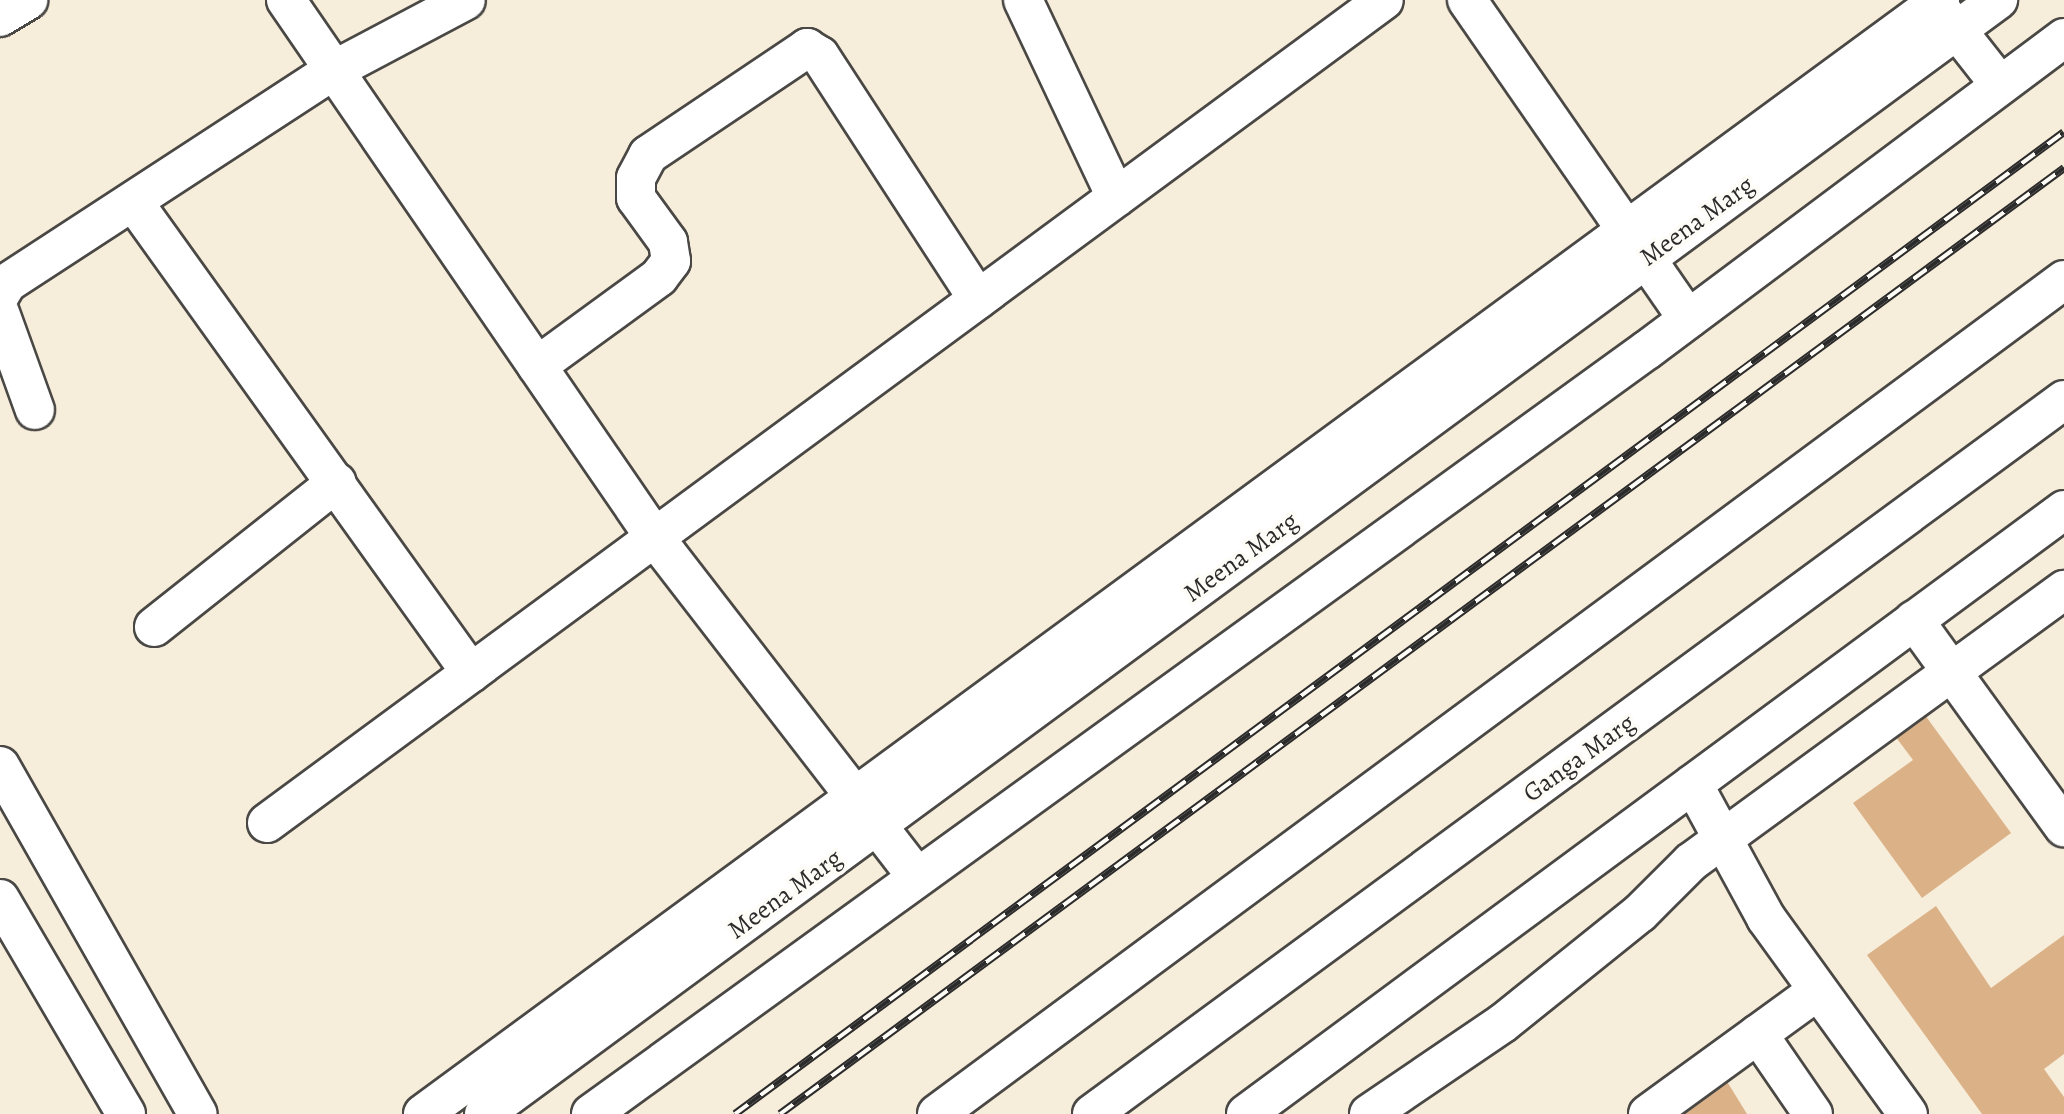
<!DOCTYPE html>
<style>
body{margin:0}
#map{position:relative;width:2064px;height:1114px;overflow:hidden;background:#f7eddb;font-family:Alegreya,serif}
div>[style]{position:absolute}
.building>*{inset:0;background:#dbb288}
.roads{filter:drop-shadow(2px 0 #4a4845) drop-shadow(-2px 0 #4a4845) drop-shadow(0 2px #4a4845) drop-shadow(0 -2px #4a4845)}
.minor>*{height:38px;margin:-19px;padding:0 19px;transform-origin:19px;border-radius:19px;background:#fff}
.rail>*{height:8px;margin-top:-4px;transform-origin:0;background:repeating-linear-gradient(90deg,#fdfcf7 0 16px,#2b2b2b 0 32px);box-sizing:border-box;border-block:2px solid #2b2b2b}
span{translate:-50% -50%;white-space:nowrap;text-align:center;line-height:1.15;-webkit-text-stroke:7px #fdfcf7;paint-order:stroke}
.street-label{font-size:26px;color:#2b2b2b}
</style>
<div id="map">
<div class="building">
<i style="clip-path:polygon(1922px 711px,2011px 833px,1922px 898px,1853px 803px,1913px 760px,1892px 732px)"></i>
<i style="clip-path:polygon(1936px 906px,1991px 988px,2064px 935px,2064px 1054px,2044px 1069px,2064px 1097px,2064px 1114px,1982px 1114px,1867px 955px)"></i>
<i style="clip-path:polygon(1723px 1075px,1747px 1114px,1666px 1114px)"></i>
</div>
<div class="roads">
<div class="minor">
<i style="left:286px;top:0;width:652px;rotate:55.55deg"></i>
<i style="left:655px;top:538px;width:427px;rotate:52.3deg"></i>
<i style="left:1023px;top:0;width:218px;rotate:64.7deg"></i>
<i style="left:1467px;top:0;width:388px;rotate:55.3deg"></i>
<i style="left:1941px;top:10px;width:95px;rotate:51.8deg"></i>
<i style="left:0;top:17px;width:33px;rotate:-31deg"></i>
<i style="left:135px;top:204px;width:577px;rotate:54.38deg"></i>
<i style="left:0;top:295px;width:14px;rotate:-60deg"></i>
<i style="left:7px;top:283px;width:390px;rotate:-33.1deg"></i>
<i style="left:334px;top:70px;width:149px;rotate:-27.9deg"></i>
<i style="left:0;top:313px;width:103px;rotate:70.2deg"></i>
<i style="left:537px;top:366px;width:151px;rotate:-36.1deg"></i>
<i style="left:659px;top:277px;width:20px;rotate:-53deg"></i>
<i style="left:671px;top:261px;width:19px;rotate:-99deg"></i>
<i style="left:668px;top:242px;width:54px;rotate:-126deg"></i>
<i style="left:636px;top:198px;width:20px;rotate:-90deg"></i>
<i style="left:636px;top:178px;width:26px;rotate:-62deg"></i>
<i style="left:648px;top:155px;width:192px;rotate:-33.9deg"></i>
<i style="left:807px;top:48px;width:15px;rotate:32deg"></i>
<i style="left:820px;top:56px;width:290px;rotate:57deg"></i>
<i style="left:1914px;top:620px;width:256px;rotate:54.1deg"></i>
<i style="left:154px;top:627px;width:233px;rotate:-38.4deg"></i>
<i style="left:0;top:766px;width:400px;rotate:60.4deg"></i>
<i style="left:1693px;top:784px;width:153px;rotate:61.4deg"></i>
<i style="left:1766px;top:918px;width:242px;rotate:54.1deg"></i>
<i style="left:267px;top:823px;width:1387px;rotate:-36.38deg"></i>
<i style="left:0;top:899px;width:249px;rotate:59.6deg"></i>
<i style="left:1758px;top:1034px;width:97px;rotate:55.5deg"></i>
<i style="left:423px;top:1114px;width:1882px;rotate:-36.29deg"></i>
<i style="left:484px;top:1114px;width:1880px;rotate:-36.35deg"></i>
<i style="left:591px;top:1114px;width:1303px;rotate:-35.89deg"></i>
<i style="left:1647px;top:350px;width:521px;rotate:-36.8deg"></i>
<i style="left:937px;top:1114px;width:1402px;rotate:-36.5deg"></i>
<i style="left:1092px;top:1114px;width:1206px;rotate:-36.3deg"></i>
<i style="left:1246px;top:1114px;width:1017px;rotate:-36.44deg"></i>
<i style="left:1369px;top:1114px;width:162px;rotate:-34.2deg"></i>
<i style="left:1503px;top:1023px;width:176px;rotate:-38.8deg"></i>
<i style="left:1640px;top:913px;width:72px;rotate:-45deg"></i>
<i style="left:1691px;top:862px;width:462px;rotate:-36.1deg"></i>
<i style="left:1648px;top:1114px;width:209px;rotate:-36deg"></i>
</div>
</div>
<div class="rail">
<i style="left:735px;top:1114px;width:1652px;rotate:-36.46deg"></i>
<i style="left:780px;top:1114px;width:1595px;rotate:-36.38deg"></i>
</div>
<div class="street-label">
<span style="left:1697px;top:221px;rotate:-36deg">Meena Marg</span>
<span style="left:1241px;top:557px;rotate:-36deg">Meena Marg</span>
<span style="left:1579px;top:758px;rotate:-36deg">Ganga Marg</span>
<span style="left:785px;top:894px;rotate:-36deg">Meena Marg</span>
</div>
</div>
